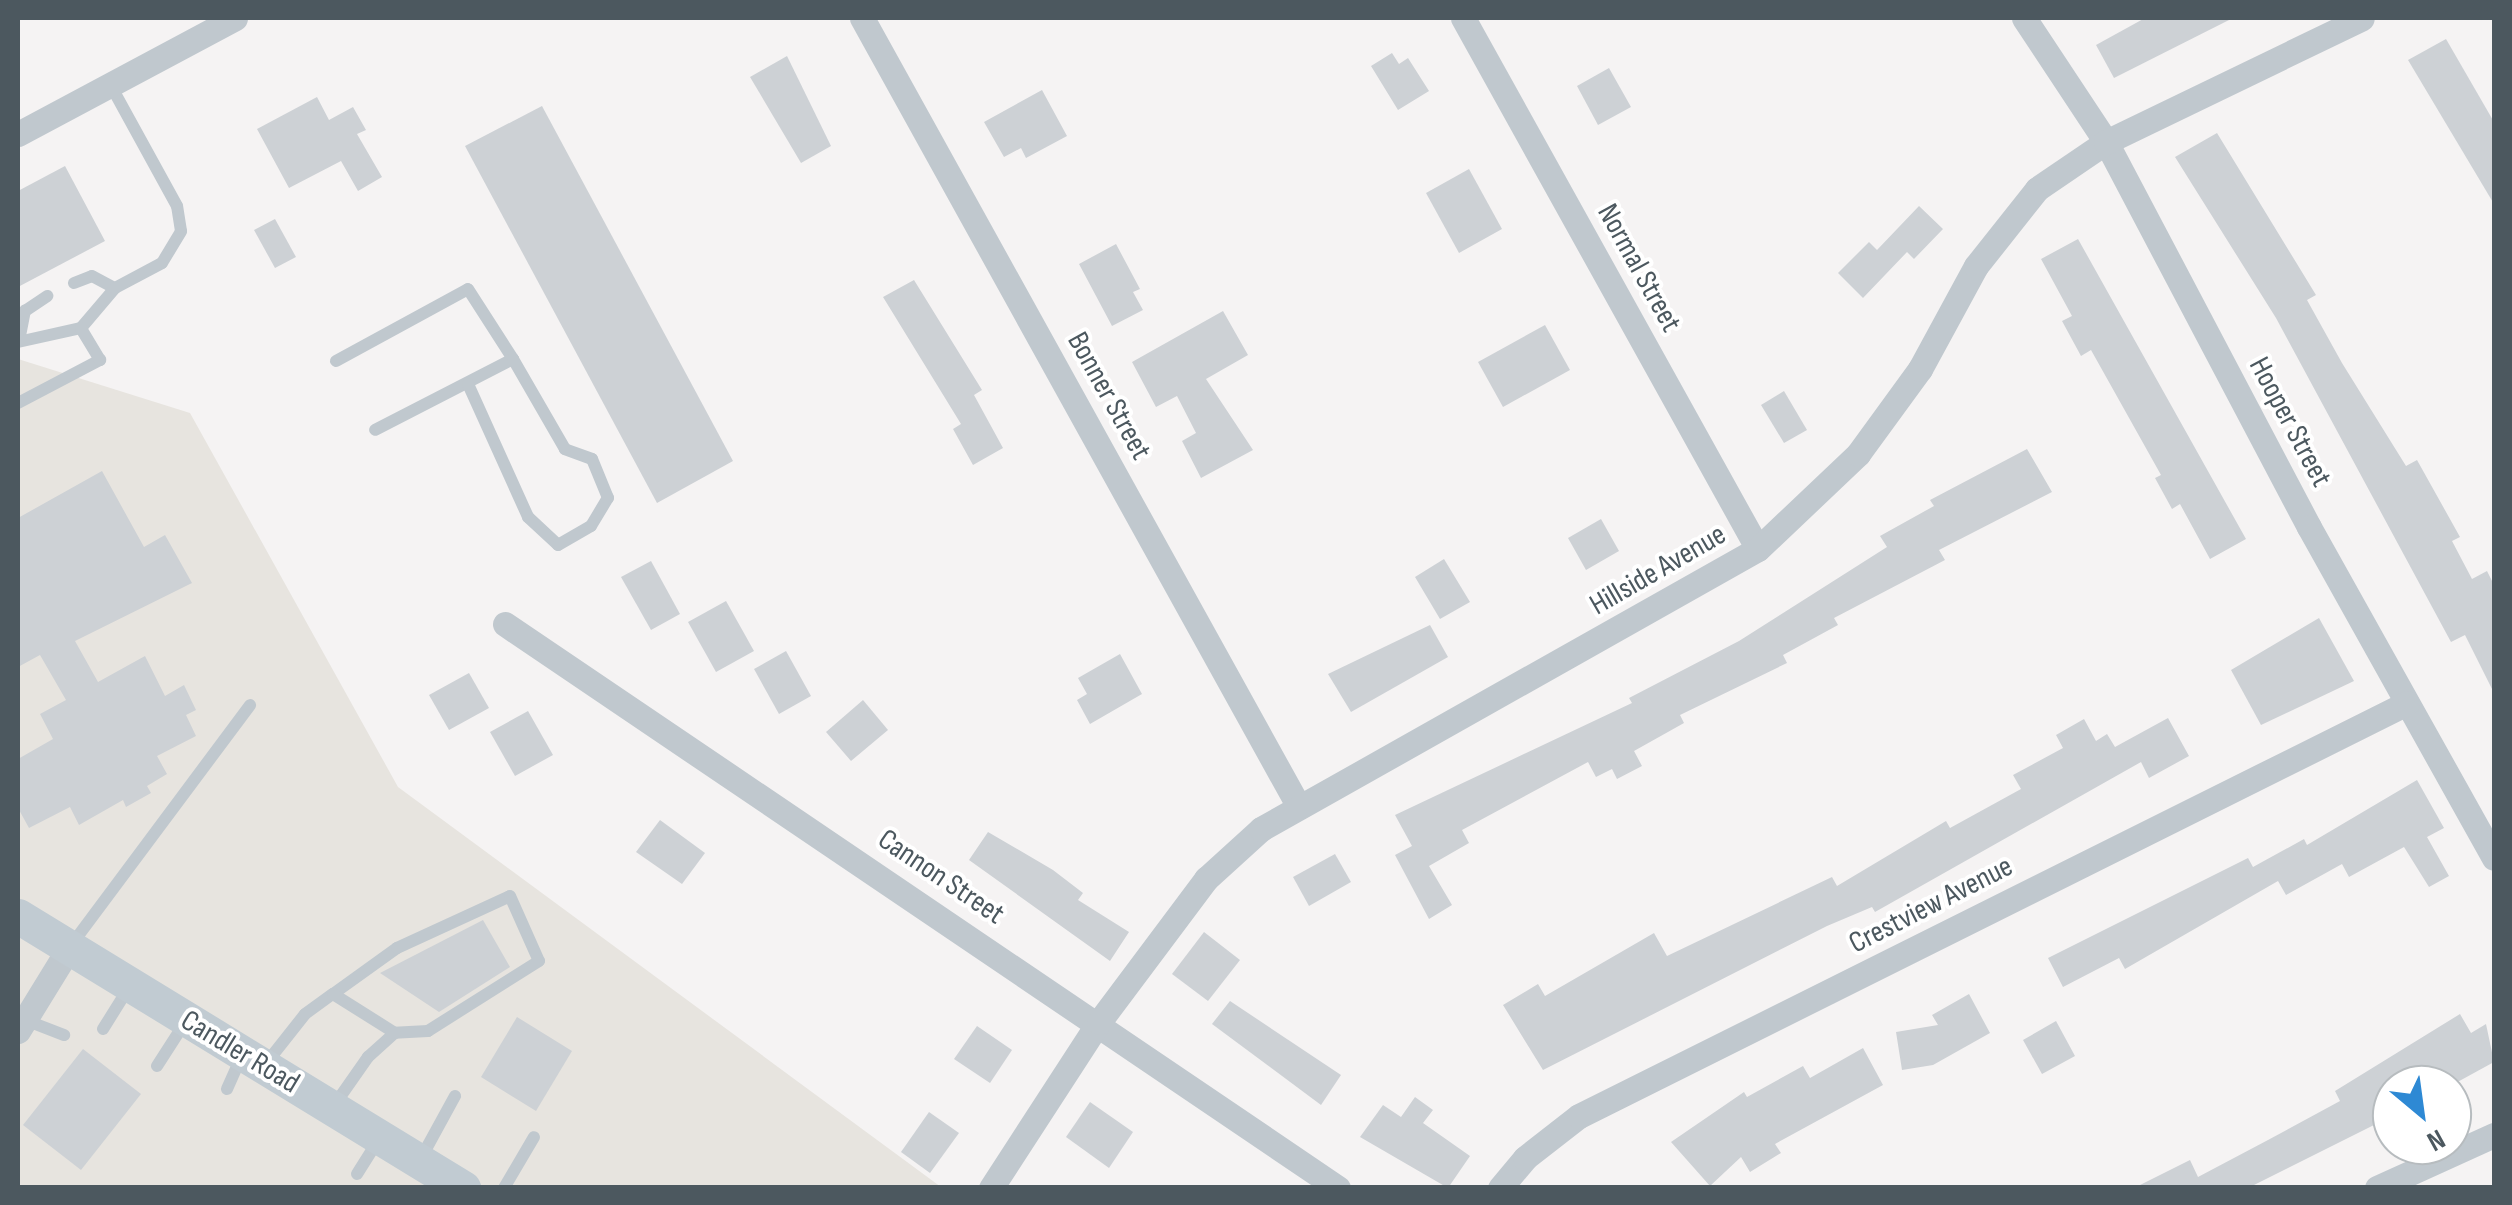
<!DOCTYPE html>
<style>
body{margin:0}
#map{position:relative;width:2512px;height:1205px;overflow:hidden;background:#f5f3f3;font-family:"Sofia Sans Condensed",sans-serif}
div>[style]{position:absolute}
.commercial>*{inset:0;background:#e7e4df}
.building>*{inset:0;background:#cdd1d5}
.service>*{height:12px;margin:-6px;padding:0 6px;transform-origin:6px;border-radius:6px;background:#c0c8ce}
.minor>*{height:25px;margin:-12.5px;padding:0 12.5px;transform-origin:12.5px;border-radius:12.5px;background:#c0c8ce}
.secondary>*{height:35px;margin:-17.5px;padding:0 17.5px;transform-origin:17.5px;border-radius:17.5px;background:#c1cbd2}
span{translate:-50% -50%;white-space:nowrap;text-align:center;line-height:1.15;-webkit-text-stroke:8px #fff;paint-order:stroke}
.street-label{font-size:30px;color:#4c585f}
.frame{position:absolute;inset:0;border:20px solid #4c585f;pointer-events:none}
.north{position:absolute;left:2372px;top:1065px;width:100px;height:100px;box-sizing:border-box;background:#fff;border:2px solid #b7bcbf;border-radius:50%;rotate:151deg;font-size:28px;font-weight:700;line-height:40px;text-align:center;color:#4c585f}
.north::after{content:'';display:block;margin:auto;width:35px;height:45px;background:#2e89d4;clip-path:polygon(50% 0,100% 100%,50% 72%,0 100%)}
</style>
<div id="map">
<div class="commercial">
<i style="clip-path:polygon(18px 359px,190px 413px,398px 787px,941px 1187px,18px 1187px)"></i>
</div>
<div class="building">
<i style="clip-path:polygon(2145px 18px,2233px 18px,2114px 78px,2096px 45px)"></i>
<i style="clip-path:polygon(2446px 39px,2494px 122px,2494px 204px,2408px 60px)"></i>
<i style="clip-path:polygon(1392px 53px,1399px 64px,1408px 58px,1429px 91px,1398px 110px,1371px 66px)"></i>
<i style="clip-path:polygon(787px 56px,831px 146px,801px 163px,750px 77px)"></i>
<i style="clip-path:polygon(1609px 68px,1631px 107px,1598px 125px,1577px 86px)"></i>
<i style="clip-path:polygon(1042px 90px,1067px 136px,1026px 158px,1021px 148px,1004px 157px,984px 122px)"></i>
<i style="clip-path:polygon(317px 97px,329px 120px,353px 107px,366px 130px,357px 134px,382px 177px,358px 191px,341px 161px,289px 188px,257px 129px)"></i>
<i style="clip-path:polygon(542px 106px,733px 461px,657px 503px,465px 146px)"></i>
<i style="clip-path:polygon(2217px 133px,2316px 295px,2307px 300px,2342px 363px,2406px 466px,2417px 460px,2460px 537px,2452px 541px,2472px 579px,2487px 571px,2494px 585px,2494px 693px,2465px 635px,2451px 642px,2276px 318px,2175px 157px)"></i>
<i style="clip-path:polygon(65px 166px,105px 241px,18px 287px,18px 191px)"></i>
<i style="clip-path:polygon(1469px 169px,1502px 229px,1459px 253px,1426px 193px)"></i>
<i style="clip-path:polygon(1919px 206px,1943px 229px,1914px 259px,1907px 252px,1863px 298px,1838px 273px,1869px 242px,1877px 250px)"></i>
<i style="clip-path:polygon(275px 219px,296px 257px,275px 268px,254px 230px)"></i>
<i style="clip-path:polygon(2078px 239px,2246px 539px,2210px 559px,2180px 504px,2172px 509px,2155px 478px,2161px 475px,2091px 350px,2081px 356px,2062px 321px,2072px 316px,2041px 259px)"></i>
<i style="clip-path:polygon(1116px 244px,1140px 289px,1133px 292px,1143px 310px,1112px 326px,1079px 264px)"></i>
<i style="clip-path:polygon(914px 280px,982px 390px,974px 395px,1003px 448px,973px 465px,953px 429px,961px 424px,883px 297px)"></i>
<i style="clip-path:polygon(1223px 311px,1248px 355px,1206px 379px,1253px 450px,1201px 478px,1182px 441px,1196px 433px,1177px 396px,1156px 407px,1132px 362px)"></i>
<i style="clip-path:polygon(1545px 325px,1570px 370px,1503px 407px,1478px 362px)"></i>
<i style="clip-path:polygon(1784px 391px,1807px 430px,1784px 443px,1761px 405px)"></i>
<i style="clip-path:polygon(2027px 449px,2052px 492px,1939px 550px,1945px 560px,1834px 618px,1838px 625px,1783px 655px,1787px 663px,1680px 715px,1684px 723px,1634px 751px,1642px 766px,1617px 779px,1612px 769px,1596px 777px,1588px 762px,1462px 830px,1469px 843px,1429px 866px,1452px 905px,1429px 919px,1395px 855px,1412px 846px,1395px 815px,1632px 703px,1629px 698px,1739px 641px,1887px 547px,1880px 536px,1934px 506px,1930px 500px)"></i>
<i style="clip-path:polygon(102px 471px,144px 547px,165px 535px,192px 583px,75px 641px,98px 682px,145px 656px,165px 696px,184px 685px,196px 710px,186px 715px,196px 736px,157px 756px,167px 774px,147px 786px,151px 793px,126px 807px,123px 800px,79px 825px,70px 807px,29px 828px,18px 808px,18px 759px,53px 739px,40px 714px,66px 700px,40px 655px,18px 667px,18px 518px)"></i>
<i style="clip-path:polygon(1601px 519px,1619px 551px,1586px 570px,1568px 538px)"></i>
<i style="clip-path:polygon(1444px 559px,1470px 602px,1440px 619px,1415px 577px)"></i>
<i style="clip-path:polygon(651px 561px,680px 614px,651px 630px,621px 577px)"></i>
<i style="clip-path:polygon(726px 601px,754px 651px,716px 672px,688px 622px)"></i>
<i style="clip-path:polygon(2319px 618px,2354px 681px,2261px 725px,2231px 670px)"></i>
<i style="clip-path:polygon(1430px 625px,1448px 657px,1351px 712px,1328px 674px)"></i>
<i style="clip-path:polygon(786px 651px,811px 696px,779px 714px,754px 669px)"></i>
<i style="clip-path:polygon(1120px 654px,1142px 694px,1090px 724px,1077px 700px,1087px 694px,1078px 678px)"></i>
<i style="clip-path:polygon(469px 673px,489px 708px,449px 730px,429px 695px)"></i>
<i style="clip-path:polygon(863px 700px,888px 730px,851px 761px,826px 732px)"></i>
<i style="clip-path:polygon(528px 711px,553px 755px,515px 776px,490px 732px)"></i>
<i style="clip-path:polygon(2168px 718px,2189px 756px,2149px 778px,2141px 762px,1875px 912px,1872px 907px,1827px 926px,1543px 1070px,1503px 1005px,1538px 984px,1545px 996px,1654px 933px,1667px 956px,1832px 877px,1837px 886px,1946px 821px,1950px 828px,2021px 789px,2013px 775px,2063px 748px,2056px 735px,2084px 719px,2096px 741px,2107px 734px,2115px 747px)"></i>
<i style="clip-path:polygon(2417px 780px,2444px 828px,2427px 837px,2449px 876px,2429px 887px,2404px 847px,2349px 877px,2342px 864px,2286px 895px,2278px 881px,2125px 969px,2119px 958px,2063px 987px,2048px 958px,2248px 858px,2253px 867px,2304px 839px,2307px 845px)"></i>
<i style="clip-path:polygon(660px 820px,705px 853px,682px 884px,636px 852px)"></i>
<i style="clip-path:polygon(988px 832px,1053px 870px,1083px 893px,1078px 900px,1129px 932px,1110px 961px,969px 860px)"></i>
<i style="clip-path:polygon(1335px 854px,1351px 882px,1309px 906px,1293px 877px)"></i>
<i style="clip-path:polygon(483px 920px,510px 967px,439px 1012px,380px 973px)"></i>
<i style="clip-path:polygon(1204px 932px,1240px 960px,1208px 1001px,1172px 974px)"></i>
<i style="clip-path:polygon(1969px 994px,1990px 1033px,1933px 1065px,1902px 1070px,1896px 1032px,1938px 1025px,1932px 1015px)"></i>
<i style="clip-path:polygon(1230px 1001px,1341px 1075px,1321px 1105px,1212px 1024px)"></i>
<i style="clip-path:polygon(2460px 1014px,2471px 1033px,2486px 1024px,2494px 1062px,2452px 1085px,2392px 1085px,2392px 1116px,2248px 1188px,2134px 1188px,2190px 1160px,2198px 1177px,2268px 1140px,2340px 1101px,2335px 1091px)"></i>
<i style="clip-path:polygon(517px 1017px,572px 1051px,536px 1111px,481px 1077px)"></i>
<i style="clip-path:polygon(2056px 1021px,2075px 1056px,2042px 1074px,2023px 1040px)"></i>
<i style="clip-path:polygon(977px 1026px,1012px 1050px,990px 1083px,954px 1059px)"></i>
<i style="clip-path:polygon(1863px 1048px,1883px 1085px,1775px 1144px,1781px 1153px,1750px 1172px,1741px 1157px,1710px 1186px,1671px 1142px,1744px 1092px,1747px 1097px,1803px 1066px,1810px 1078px)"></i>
<i style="clip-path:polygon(83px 1049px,141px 1094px,81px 1170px,23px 1125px)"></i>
<i style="clip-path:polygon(1415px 1097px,1433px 1110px,1423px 1123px,1470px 1156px,1448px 1188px,1360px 1137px,1383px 1105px,1401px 1117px)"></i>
<i style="clip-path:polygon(1090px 1102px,1133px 1132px,1109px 1168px,1066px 1137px)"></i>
<i style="clip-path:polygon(929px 1112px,959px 1133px,930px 1173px,901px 1152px)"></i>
</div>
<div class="service">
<i style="left:74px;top:283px;width:19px;rotate:-21deg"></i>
<i style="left:92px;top:276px;width:26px;rotate:28deg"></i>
<i style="left:19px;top:341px;width:31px;rotate:-79deg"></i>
<i style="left:25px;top:311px;width:27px;rotate:-34deg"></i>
<i style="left:18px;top:342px;width:65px;rotate:-12.5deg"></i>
<i style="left:81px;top:328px;width:52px;rotate:-49.6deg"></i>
<i style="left:115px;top:288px;width:53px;rotate:-28deg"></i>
<i style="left:162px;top:263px;width:37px;rotate:-59deg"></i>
<i style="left:181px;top:231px;width:25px;rotate:-99deg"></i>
<i style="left:177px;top:206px;width:139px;rotate:-118.8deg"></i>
<i style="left:336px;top:361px;width:150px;rotate:-28.6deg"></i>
<i style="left:468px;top:289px;width:83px;rotate:57.3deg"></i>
<i style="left:513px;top:359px;width:155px;rotate:152.8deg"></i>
<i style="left:468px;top:384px;width:146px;rotate:65.7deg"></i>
<i style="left:528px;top:517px;width:41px;rotate:43deg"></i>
<i style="left:558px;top:545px;width:38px;rotate:-30deg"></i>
<i style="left:591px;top:526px;width:33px;rotate:-59deg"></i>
<i style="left:608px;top:498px;width:42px;rotate:-112.3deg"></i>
<i style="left:592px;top:459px;width:29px;rotate:-160deg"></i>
<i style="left:565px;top:449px;width:104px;rotate:-120deg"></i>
<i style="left:18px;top:403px;width:93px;rotate:-27.7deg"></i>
<i style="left:100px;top:360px;width:37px;rotate:-121deg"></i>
<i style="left:72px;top:944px;width:298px;rotate:-53.3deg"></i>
<i style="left:25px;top:1020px;width:42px;rotate:21deg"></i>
<i style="left:103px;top:1029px;width:47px;rotate:-58deg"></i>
<i style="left:157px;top:1066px;width:54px;rotate:-57.2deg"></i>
<i style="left:264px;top:1066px;width:66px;rotate:-51.7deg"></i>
<i style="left:305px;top:1014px;width:34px;rotate:-36deg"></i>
<i style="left:333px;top:994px;width:79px;rotate:-35.7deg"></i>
<i style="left:397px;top:948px;width:124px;rotate:-24.7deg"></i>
<i style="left:510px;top:896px;width:71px;rotate:66deg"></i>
<i style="left:539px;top:961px;width:131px;rotate:147.8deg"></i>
<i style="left:428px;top:1031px;width:33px;rotate:177deg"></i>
<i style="left:395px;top:1033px;width:73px;rotate:-147.8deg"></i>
<i style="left:227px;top:1089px;width:36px;rotate:-66deg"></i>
<i style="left:333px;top:1107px;width:61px;rotate:-55deg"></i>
<i style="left:368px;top:1057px;width:36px;rotate:-42deg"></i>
<i style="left:420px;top:1160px;width:73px;rotate:-61.3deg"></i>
<i style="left:357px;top:1174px;width:41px;rotate:-57.8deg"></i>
<i style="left:504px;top:1188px;width:59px;rotate:-59.5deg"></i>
</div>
<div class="minor">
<i style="left:862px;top:18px;width:902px;rotate:61.02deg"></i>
<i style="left:1463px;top:18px;width:607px;rotate:60.95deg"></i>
<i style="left:2024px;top:18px;width:149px;rotate:56.5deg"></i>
<i style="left:2106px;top:142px;width:435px;rotate:62.2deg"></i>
<i style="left:2309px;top:527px;width:379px;rotate:60.8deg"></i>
<i style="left:18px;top:134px;width:246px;rotate:-28.1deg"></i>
<i style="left:505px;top:624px;width:1006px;rotate:34.1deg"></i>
<i style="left:18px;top:1031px;width:97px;rotate:-58.4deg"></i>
<i style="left:991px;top:1188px;width:198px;rotate:-57deg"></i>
<i style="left:1099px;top:1022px;width:179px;rotate:-53.2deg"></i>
<i style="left:1206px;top:879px;width:74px;rotate:-42.3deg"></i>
<i style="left:1261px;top:829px;width:570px;rotate:-29.4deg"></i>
<i style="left:1758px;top:549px;width:138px;rotate:-43.5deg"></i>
<i style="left:1858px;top:454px;width:105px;rotate:-53.9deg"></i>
<i style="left:1920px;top:369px;width:117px;rotate:-61.5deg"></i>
<i style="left:1976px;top:266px;width:98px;rotate:-51.6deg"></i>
<i style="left:2037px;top:189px;width:83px;rotate:-34.3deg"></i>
<i style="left:2106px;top:142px;width:284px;rotate:-25.8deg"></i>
<i style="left:1500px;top:1188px;width:39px;rotate:-50deg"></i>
<i style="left:1525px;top:1158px;width:68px;rotate:-37.9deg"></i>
<i style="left:1579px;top:1116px;width:925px;rotate:-26.51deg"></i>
<i style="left:2377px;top:1188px;width:128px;rotate:-24.4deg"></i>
</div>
<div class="secondary">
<i style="left:18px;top:916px;width:522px;rotate:31.43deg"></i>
</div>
<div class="street-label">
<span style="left:1639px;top:268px;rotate:61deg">Normal Street</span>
<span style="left:1109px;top:396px;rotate:61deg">Bonner Street</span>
<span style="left:2290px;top:422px;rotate:62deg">Hooper Street</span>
<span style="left:1658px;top:570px;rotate:-30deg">Hillside Avenue</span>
<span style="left:941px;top:877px;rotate:34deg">Cannon Street</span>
<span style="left:1931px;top:905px;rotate:-27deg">Crestview Avenue</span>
<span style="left:240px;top:1052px;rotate:31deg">Candler Road</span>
</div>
<div class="frame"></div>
<div class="north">N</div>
</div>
